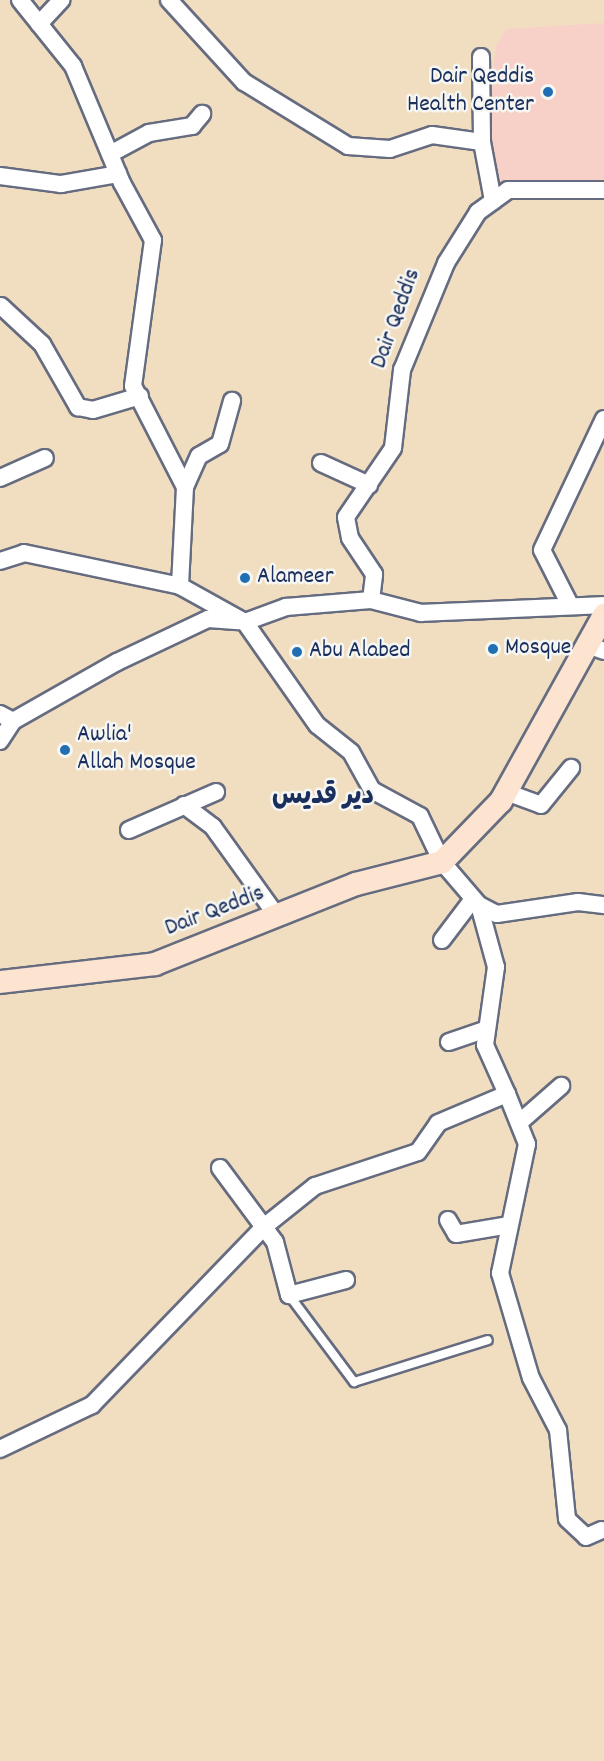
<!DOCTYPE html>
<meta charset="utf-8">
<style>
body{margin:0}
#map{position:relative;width:604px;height:1761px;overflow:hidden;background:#f1dec0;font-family:Dekko,"Playpen Sans Arabic",sans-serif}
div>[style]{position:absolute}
.built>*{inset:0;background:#f7d1c7}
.roads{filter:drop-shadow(2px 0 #666c80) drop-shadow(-2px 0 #666c80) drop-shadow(0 2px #666c80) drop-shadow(0 -2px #666c80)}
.service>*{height:8px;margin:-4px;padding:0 4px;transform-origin:4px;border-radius:4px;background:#fff}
.minor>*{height:16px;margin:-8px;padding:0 8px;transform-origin:8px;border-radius:8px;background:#fff}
.secondary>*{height:22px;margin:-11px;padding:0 11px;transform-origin:11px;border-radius:11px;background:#fde4d1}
.dots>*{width:16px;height:16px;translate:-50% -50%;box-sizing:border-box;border:3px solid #f6f6f2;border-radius:50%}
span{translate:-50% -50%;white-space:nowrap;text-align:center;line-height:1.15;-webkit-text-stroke:5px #f6f6f2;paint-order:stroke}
.poi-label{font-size:24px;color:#1b2f5e}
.right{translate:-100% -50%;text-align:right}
.left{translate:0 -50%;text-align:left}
.street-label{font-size:24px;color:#1b2f5e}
.quarter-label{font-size:27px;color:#1b2f5e;font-weight:700}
</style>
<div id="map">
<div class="built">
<i style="clip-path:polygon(604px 23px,604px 183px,493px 181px,486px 139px,496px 46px,506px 29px)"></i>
</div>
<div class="roads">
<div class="service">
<i style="left:289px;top:1295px;width:109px;rotate:53.2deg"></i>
<i style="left:354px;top:1382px;width:140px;rotate:-17.4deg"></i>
</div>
<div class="minor">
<i style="left:20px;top:0;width:85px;rotate:51.2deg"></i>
<i style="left:73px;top:66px;width:127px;rotate:67.3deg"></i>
<i style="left:122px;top:183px;width:65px;rotate:61.5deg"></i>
<i style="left:153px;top:240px;width:147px;rotate:97.8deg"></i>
<i style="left:133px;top:386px;width:114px;rotate:62.8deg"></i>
<i style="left:185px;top:487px;width:99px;rotate:92.9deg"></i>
<i style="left:180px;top:586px;width:74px;rotate:29deg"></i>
<i style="left:169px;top:0;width:111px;rotate:47.6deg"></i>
<i style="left:244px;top:82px;width:122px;rotate:31.6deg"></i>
<i style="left:348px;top:146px;width:42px;rotate:4.1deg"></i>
<i style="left:390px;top:149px;width:44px;rotate:-18.4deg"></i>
<i style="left:432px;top:135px;width:50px;rotate:8deg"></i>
<i style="left:39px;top:24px;width:33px;rotate:-47deg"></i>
<i style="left:481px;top:57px;width:85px;rotate:89.3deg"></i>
<i style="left:482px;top:142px;width:60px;rotate:79.4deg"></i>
<i style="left:110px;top:154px;width:44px;rotate:-28.3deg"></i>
<i style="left:149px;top:133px;width:44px;rotate:-9.2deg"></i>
<i style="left:192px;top:126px;width:16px;rotate:-50deg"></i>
<i style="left:0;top:176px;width:62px;rotate:7.5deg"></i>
<i style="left:61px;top:184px;width:58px;rotate:-10deg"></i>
<i style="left:1px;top:306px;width:56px;rotate:42.8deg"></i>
<i style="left:42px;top:344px;width:73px;rotate:60.3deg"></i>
<i style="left:78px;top:407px;width:15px;rotate:11deg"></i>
<i style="left:93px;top:410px;width:49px;rotate:-16.6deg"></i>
<i style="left:321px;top:463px;width:53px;rotate:24.6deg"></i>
<i style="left:0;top:478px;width:49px;rotate:-24deg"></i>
<i style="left:185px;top:487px;width:34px;rotate:-66deg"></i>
<i style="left:199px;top:456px;width:24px;rotate:-30deg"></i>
<i style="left:220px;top:444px;width:45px;rotate:-74.4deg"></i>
<i style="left:0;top:561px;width:25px;rotate:-18deg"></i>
<i style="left:24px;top:553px;width:159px;rotate:11.9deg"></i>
<i style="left:371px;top:600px;width:26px;rotate:-83deg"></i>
<i style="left:374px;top:574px;width:43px;rotate:-123.7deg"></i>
<i style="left:350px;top:538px;width:21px;rotate:-101deg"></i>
<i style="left:346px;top:517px;width:83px;rotate:-55.7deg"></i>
<i style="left:393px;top:448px;width:79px;rotate:-83.4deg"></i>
<i style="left:402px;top:370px;width:116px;rotate:-67.6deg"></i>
<i style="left:446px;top:263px;width:60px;rotate:-57.9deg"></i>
<i style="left:478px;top:212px;width:37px;rotate:-36deg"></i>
<i style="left:508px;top:190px;width:96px"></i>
<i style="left:569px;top:603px;width:59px;rotate:-117deg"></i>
<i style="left:542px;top:550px;width:145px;rotate:-64.7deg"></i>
<i style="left:587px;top:645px;width:18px;rotate:19deg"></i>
<i style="left:0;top:714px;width:15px;rotate:28deg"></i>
<i style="left:0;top:741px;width:24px;rotate:-57deg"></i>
<i style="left:13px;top:721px;width:120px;rotate:-29.6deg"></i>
<i style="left:117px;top:662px;width:101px;rotate:-25.3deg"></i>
<i style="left:208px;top:619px;width:31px;rotate:4deg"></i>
<i style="left:506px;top:792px;width:37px;rotate:20deg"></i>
<i style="left:541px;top:805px;width:48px;rotate:-51deg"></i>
<i style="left:184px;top:805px;width:36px;rotate:37deg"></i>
<i style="left:213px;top:827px;width:110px;rotate:54.3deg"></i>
<i style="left:129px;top:830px;width:95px;rotate:-23.6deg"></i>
<i style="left:479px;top:905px;width:20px;rotate:27deg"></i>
<i style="left:497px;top:914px;width:82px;rotate:-8.4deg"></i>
<i style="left:578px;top:902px;width:26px;rotate:7deg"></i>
<i style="left:442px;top:940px;width:51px;rotate:-52.9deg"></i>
<i style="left:449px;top:1042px;width:37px;rotate:-19deg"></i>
<i style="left:507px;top:1094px;width:54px;rotate:68.2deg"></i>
<i style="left:527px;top:1144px;width:132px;rotate:101.8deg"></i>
<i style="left:500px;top:1273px;width:109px;rotate:73.6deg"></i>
<i style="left:531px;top:1378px;width:59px;rotate:62.6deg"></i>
<i style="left:558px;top:1430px;width:89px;rotate:84.2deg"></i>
<i style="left:567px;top:1519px;width:26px;rotate:43deg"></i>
<i style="left:586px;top:1537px;width:17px;rotate:-24deg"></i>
<i style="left:520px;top:1122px;width:55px;rotate:-41.3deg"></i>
<i style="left:220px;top:1168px;width:92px;rotate:53.4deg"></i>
<i style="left:275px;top:1242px;width:55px;rotate:75.2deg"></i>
<i style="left:289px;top:1295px;width:59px;rotate:-14.7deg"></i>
<i style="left:448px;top:1220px;width:16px;rotate:60deg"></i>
<i style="left:456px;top:1234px;width:54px;rotate:-9.6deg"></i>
<i style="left:0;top:1449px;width:102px;rotate:-25.6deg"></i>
<i style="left:92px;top:1405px;width:249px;rotate:-46deg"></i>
<i style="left:265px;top:1226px;width:64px;rotate:-38.7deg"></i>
<i style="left:315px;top:1186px;width:108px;rotate:-18.3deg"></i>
<i style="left:418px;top:1152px;width:35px;rotate:-55deg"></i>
<i style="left:438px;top:1123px;width:75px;rotate:-22.8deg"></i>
<i style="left:507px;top:1094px;width:54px;rotate:-114.2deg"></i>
<i style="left:485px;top:1045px;width:79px;rotate:-82deg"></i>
<i style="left:496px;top:967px;width:64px;rotate:-105.3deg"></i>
<i style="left:479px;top:905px;width:57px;rotate:-130.7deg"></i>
<i style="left:442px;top:862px;width:51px;rotate:-115.6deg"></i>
<i style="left:420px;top:816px;width:55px;rotate:-151.6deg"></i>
<i style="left:372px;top:790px;width:43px;rotate:-118.9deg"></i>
<i style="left:351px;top:752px;width:43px;rotate:-141.5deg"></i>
<i style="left:317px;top:725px;width:126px;rotate:-125deg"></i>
<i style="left:245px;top:622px;width:44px;rotate:-20.1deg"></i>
<i style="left:286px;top:607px;width:85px;rotate:-4.7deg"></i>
<i style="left:371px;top:600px;width:52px;rotate:14.6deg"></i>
<i style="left:421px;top:613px;width:183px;rotate:-2.5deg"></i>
</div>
<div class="secondary">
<i style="left:0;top:982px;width:156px;rotate:-6.6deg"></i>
<i style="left:155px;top:964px;width:216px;rotate:-21.7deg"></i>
<i style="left:356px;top:884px;width:89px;rotate:-14.3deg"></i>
<i style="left:442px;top:862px;width:85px;rotate:-46deg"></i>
<i style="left:501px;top:801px;width:213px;rotate:-61deg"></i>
</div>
</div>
<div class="dots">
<i style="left:548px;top:92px;background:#1f6fb2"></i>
<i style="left:245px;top:578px;background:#1f6fb2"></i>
<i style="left:493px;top:649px;background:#1f6fb2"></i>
<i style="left:297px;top:652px;background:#1f6fb2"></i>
<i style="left:65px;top:750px;background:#1f6fb2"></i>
</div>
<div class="poi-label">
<span class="right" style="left:534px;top:92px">Dair Qeddis<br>Health Center</span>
<span class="left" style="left:257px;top:578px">Alameer</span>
<span class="left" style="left:505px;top:649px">Mosque</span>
<span class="left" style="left:309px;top:652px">Abu Alabed</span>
<span class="left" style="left:77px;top:750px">Awlia'<br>Allah Mosque</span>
</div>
<div class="street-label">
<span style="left:397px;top:319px;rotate:-70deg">Dair Qeddis</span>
<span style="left:215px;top:912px;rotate:-21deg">Dair Qeddis</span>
</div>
<div class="quarter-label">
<span style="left:323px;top:798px">دير قديس</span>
</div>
</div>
